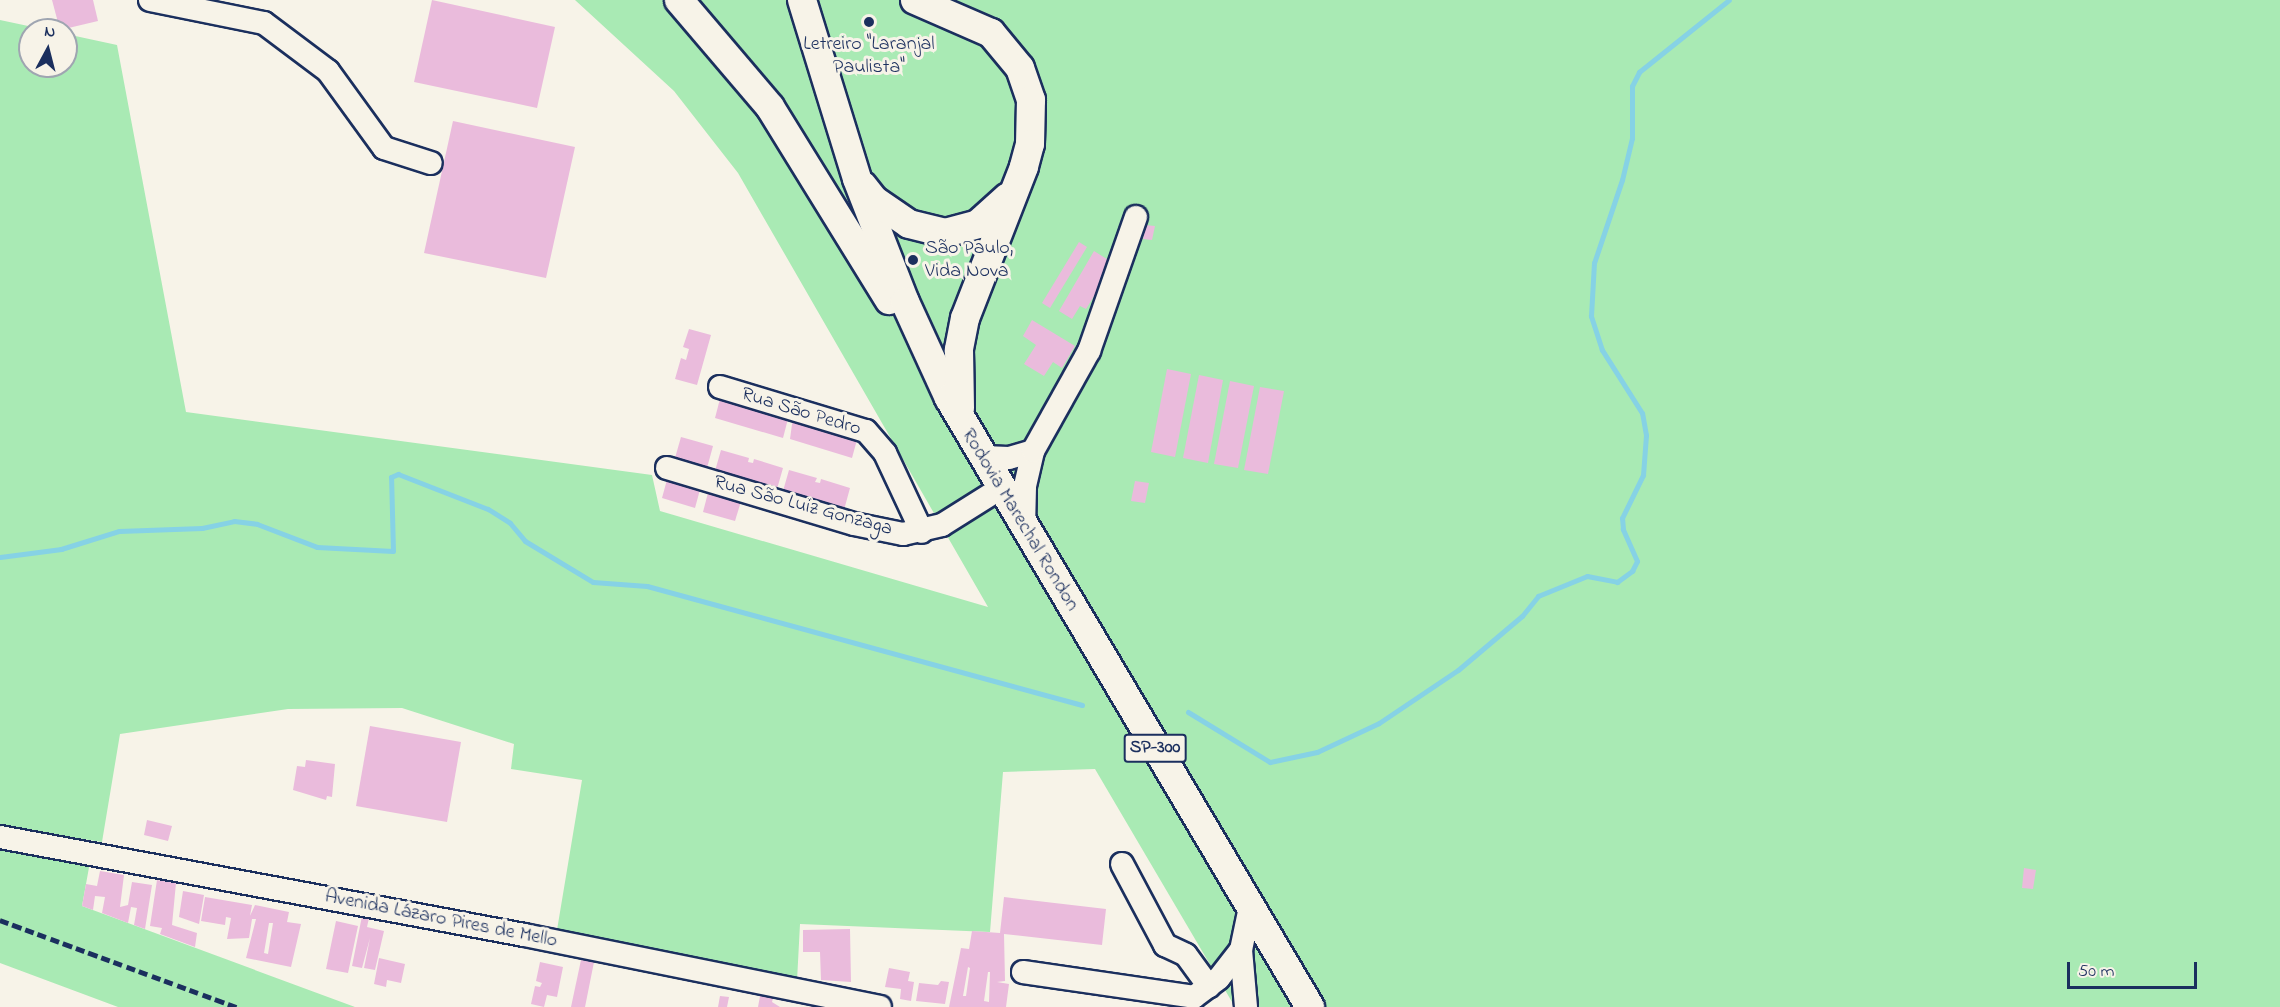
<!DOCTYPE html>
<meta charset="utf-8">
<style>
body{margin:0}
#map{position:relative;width:2280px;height:1007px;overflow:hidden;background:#f7f3e8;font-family:"Indie Flower",sans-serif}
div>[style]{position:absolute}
.green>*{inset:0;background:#a9eab4}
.stream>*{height:5px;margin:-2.5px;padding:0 2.5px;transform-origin:2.5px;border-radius:2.5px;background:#86d2e5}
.building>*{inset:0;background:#eabbdc}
.roads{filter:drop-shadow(2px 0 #1b2f5e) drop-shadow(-2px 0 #1b2f5e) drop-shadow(0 2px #1b2f5e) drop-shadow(0 -2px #1b2f5e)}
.minor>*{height:22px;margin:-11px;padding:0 11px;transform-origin:11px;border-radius:11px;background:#f7f3e8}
.major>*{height:28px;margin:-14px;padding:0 14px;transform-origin:14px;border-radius:14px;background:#f7f3e8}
.rail>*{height:4.5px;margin-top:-2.25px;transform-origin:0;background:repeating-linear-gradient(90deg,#1b2f5e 0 9px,transparent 0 13.5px)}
.dots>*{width:16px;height:16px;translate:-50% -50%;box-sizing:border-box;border:3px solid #f7f3e8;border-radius:50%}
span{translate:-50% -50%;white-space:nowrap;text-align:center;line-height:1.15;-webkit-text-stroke:6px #f7f3e8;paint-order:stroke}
.shield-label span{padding:2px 4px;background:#f7f3e8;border:2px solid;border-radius:4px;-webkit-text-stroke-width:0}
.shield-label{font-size:18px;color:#1b2f5e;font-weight:700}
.poi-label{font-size:20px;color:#1b2f5e}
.left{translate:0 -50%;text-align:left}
.street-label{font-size:20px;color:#1b2f5e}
.north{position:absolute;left:18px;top:18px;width:60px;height:60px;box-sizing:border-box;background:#f7f3e8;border:2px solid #9fa5b1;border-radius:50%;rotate:7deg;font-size:16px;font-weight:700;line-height:24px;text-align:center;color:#1b2f5e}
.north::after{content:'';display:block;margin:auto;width:21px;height:27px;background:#1b2f5e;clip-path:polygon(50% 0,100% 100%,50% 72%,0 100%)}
.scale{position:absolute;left:2067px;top:962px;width:130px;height:27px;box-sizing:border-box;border:3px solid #1b2f5e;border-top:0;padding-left:8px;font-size:18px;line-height:21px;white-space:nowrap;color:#1b2f5e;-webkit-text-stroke:4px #f7f3e8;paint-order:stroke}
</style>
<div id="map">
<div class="green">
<i style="clip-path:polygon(575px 0,2280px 0,2280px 1007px,1235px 1007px,1095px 769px,1003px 772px,990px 932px,800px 924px,797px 981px,557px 930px,582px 780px,511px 769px,514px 744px,402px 708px,288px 709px,120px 734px,102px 842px,0 826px,0 20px,47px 30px,30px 30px,30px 66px,66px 66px,66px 34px,117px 45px,186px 412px,652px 475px,660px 511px,988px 607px,738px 173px,674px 91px)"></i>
<i style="clip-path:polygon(0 848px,90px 862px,82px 906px,355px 1007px,118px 1007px,0 963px)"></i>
</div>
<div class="stream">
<i style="left:0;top:557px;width:62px;rotate:-7.5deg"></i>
<i style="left:61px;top:549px;width:61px;rotate:-17.2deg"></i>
<i style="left:119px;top:531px;width:83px;rotate:-2.1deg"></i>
<i style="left:202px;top:528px;width:33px;rotate:-12deg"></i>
<i style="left:234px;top:521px;width:23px;rotate:7deg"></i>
<i style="left:257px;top:524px;width:64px;rotate:21deg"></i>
<i style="left:317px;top:547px;width:76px;rotate:3deg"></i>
<i style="left:393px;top:551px;width:74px;rotate:-91.5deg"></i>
<i style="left:391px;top:477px;width:8px;rotate:-23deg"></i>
<i style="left:398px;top:474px;width:97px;rotate:21.3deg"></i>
<i style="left:488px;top:509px;width:26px;rotate:32deg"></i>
<i style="left:510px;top:523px;width:23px;rotate:50deg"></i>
<i style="left:525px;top:541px;width:79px;rotate:31.1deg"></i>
<i style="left:593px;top:582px;width:54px;rotate:4.2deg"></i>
<i style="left:647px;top:586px;width:451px;rotate:15.3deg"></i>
<i style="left:1188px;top:712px;width:96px;rotate:31.4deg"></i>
<i style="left:1270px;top:762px;width:48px;rotate:-12deg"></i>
<i style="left:1317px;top:752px;width:68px;rotate:-25.1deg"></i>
<i style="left:1379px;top:723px;width:95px;rotate:-33.9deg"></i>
<i style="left:1458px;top:670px;width:84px;rotate:-40.2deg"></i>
<i style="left:1522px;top:616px;width:26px;rotate:-51deg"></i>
<i style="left:1538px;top:596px;width:53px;rotate:-22.2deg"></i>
<i style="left:1587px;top:576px;width:31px;rotate:11deg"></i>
<i style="left:1617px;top:582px;width:19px;rotate:-36deg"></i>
<i style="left:1632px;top:571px;width:11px;rotate:-63deg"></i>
<i style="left:1637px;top:561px;width:35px;rotate:-114deg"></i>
<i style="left:1623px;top:529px;width:11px;rotate:-95deg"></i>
<i style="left:1622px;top:518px;width:48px;rotate:-64deg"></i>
<i style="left:1643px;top:475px;width:40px;rotate:-85.7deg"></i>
<i style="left:1646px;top:435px;width:22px;rotate:-100deg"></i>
<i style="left:1642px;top:413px;width:75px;rotate:-122.4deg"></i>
<i style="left:1602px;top:350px;width:36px;rotate:-108deg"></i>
<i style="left:1591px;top:316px;width:53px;rotate:-86.8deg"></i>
<i style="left:1594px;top:263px;width:88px;rotate:-71.4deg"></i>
<i style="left:1622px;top:180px;width:43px;rotate:-76.6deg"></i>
<i style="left:1632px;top:138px;width:52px;rotate:-90deg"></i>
<i style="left:1632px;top:86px;width:16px;rotate:-63deg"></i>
<i style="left:1639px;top:72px;width:115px;rotate:-38.7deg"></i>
</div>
<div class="building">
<i style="clip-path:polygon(52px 0,93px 0,98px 21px,60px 30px)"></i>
<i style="clip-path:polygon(432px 0,555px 27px,537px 108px,414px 82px)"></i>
<i style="clip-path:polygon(453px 121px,575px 147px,546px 278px,424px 253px)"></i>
<i style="clip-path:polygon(1145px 225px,1155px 226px,1152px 240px,1143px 239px)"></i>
<i style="clip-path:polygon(1079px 242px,1087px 247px,1050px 308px,1042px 303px)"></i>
<i style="clip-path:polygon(1094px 251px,1110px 261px,1102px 275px,1106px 277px,1086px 309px,1080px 306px,1072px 319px,1059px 311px)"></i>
<i style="clip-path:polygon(1032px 320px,1075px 346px,1062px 368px,1053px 362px,1044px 376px,1024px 364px,1036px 345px,1023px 336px)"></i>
<i style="clip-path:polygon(689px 329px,711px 335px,697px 385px,675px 379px,681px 358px,686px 360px,689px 349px,683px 347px)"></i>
<i style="clip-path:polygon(1167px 369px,1191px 374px,1175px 457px,1151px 452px)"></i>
<i style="clip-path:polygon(1199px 375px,1223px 380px,1208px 463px,1183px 458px)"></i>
<i style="clip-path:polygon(1230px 381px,1254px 386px,1238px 468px,1214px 464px)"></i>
<i style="clip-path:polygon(1260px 387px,1284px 391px,1268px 474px,1244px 470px)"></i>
<i style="clip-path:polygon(721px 395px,789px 415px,783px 438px,715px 418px)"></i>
<i style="clip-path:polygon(793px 417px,858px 436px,852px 458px,790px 439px)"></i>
<i style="clip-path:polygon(681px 437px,713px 446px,707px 468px,675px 458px)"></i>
<i style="clip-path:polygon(721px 450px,749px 458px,748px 462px,753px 463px,754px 459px,783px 468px,777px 489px,715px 471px)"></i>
<i style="clip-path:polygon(789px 470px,817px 478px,815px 482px,820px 483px,821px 479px,850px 488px,844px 510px,783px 491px)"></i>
<i style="clip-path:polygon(668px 476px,701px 486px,695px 508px,662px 498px)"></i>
<i style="clip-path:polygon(1135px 481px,1149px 483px,1145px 503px,1131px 501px)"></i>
<i style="clip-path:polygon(709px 489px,742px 498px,735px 521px,703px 512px)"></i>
<i style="clip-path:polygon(370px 726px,461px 742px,447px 822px,356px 806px)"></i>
<i style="clip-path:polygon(306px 760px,335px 764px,332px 797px,327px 796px,326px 800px,293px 790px,297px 766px,305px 767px)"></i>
<i style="clip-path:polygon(147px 820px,172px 826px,168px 841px,144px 835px)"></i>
<i style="clip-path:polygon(2024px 868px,2036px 870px,2033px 889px,2022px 888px)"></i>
<i style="clip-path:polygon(100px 871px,124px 875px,120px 907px,128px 905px,132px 882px,152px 885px,145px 929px,134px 925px,137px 908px,131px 907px,128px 923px,102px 913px,105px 897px,95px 896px,93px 910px,82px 906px,86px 884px,97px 886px)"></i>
<i style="clip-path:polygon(157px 880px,176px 883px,172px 925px,197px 933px,195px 947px,160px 934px,162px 928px,150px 926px)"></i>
<i style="clip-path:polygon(183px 891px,204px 895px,199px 924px,179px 917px)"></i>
<i style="clip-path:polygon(evenodd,205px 897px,252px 905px,250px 916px,255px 905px,289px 912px,287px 922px,301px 924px,291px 967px,246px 958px,256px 919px,252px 919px,249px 938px,227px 939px,231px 918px,226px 917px,225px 925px,201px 921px,205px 897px,269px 923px,273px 923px,268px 954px,264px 953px,269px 923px)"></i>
<i style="clip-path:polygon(evenodd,1004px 897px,1106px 909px,1102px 945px,1004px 934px,1005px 981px,997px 982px,1009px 984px,1006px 1007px,949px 1007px,961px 948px,969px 949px,972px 931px,1000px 933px,1004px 897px,968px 967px,970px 968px,966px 996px,963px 996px,968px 967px,1004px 897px,988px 972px,990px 972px,989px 1002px,984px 1001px,988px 972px)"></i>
<i style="clip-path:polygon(362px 916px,369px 918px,367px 927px,384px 931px,375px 970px,364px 968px,370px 938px,362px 968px,352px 966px)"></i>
<i style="clip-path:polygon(336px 921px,358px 926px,348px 973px,326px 969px)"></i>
<i style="clip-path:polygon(850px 929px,851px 982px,821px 980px,820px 952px,803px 952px,803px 930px)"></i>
<i style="clip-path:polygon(379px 958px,405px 964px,401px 983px,387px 980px,386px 987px,374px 984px)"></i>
<i style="clip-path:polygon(581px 960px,594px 962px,585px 1007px,571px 1007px)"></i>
<i style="clip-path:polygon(540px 962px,563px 967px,557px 997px,547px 995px,544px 1007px,531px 1004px,535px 986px,540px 987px,542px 983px,536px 981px)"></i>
<i style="clip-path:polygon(889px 968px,910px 972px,908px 981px,914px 982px,911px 1001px,900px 999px,901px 989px,885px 987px)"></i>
<i style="clip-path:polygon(941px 981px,949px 982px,945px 1004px,916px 1001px,919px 983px,938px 985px)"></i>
<i style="clip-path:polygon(720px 996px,729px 997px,727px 1007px,718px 1007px)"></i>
<i style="clip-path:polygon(760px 996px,773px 998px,772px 1002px,780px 1007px,758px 1007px)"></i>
</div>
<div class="roads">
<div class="minor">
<i style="left:150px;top:0;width:116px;rotate:11.4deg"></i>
<i style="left:264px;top:23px;width:80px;rotate:36.9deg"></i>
<i style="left:328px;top:71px;width:95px;rotate:54deg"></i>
<i style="left:384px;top:148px;width:49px;rotate:17.7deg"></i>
<i style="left:720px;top:387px;width:152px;rotate:16.8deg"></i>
<i style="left:866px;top:431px;width:29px;rotate:49deg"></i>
<i style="left:885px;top:453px;width:87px;rotate:64.9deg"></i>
<i style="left:983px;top:457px;width:26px;rotate:2deg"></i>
<i style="left:1009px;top:458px;width:25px;rotate:-16deg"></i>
<i style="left:667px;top:468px;width:195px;rotate:16.7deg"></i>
<i style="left:854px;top:524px;width:50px;rotate:11.5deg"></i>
<i style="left:903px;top:534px;width:40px;rotate:-13deg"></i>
<i style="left:942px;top:525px;width:70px;rotate:-32.1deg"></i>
<i style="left:1024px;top:528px;width:42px;rotate:-88.6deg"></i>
<i style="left:1025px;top:486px;width:36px;rotate:-77deg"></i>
<i style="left:1033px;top:451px;width:115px;rotate:-60.8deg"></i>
<i style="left:1089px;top:351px;width:142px;rotate:-70.7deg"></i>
<i style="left:0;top:837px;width:533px;rotate:10.59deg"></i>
<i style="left:524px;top:935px;width:363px;rotate:11.4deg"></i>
<i style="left:1122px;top:864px;width:92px;rotate:62deg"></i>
<i style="left:1165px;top:945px;width:23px;rotate:25deg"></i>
<i style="left:1186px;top:955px;width:39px;rotate:54deg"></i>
<i style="left:1023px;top:972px;width:173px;rotate:8.3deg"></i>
<i style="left:1194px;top:997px;width:31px;rotate:-37deg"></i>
<i style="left:1219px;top:978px;width:36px;rotate:-52deg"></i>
<i style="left:1246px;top:1007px;width:57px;rotate:-95deg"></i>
<i style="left:1241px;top:950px;width:44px;rotate:-78.2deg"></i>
</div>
<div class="major">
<i style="left:679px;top:0;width:140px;rotate:49.6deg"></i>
<i style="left:770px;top:107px;width:227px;rotate:58.3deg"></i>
<i style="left:802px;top:0;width:187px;rotate:72.9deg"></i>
<i style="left:857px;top:179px;width:132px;rotate:68.7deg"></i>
<i style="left:905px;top:302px;width:106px;rotate:65.4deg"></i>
<i style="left:949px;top:398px;width:708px;rotate:59.34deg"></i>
<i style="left:915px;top:0;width:83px;rotate:23.5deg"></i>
<i style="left:991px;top:33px;width:45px;rotate:50.4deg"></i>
<i style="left:1020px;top:68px;width:34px;rotate:71deg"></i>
<i style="left:1031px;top:100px;width:44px;rotate:91.3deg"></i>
<i style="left:1030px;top:144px;width:24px;rotate:105deg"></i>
<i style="left:1024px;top:167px;width:162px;rotate:111.3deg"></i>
<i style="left:965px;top:318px;width:33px;rotate:101deg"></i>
<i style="left:959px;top:350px;width:58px;rotate:89deg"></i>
<i style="left:863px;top:186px;width:18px;rotate:52deg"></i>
<i style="left:874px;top:200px;width:42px;rotate:34.4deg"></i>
<i style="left:909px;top:224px;width:37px;rotate:14deg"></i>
<i style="left:945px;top:233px;width:34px;rotate:-15deg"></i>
<i style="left:978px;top:224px;width:40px;rotate:-42deg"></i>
</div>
</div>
<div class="rail">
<i style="left:0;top:920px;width:252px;rotate:20.2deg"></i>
</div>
<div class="dots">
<i style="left:869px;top:22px;background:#1b2f5e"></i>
<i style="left:913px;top:260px;background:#1b2f5e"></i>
</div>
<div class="shield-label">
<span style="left:1155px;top:748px">SP-300</span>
</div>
<div class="poi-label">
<span style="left:869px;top:56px">Letreiro "Laranjal<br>Paulista"</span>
<span class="left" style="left:925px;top:260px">São Paulo,<br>Vida Nova</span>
</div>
<div class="street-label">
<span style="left:801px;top:412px;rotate:17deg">Rua São Pedro</span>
<span style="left:803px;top:506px;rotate:15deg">Rua São Luiz Gonzaga</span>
<span style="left:1020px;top:520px;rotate:59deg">Rodovia Marechal Rondon</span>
<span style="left:441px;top:919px;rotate:11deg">Avenida Lázaro Pires de Mello</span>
</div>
<div class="north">N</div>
<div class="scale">50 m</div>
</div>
